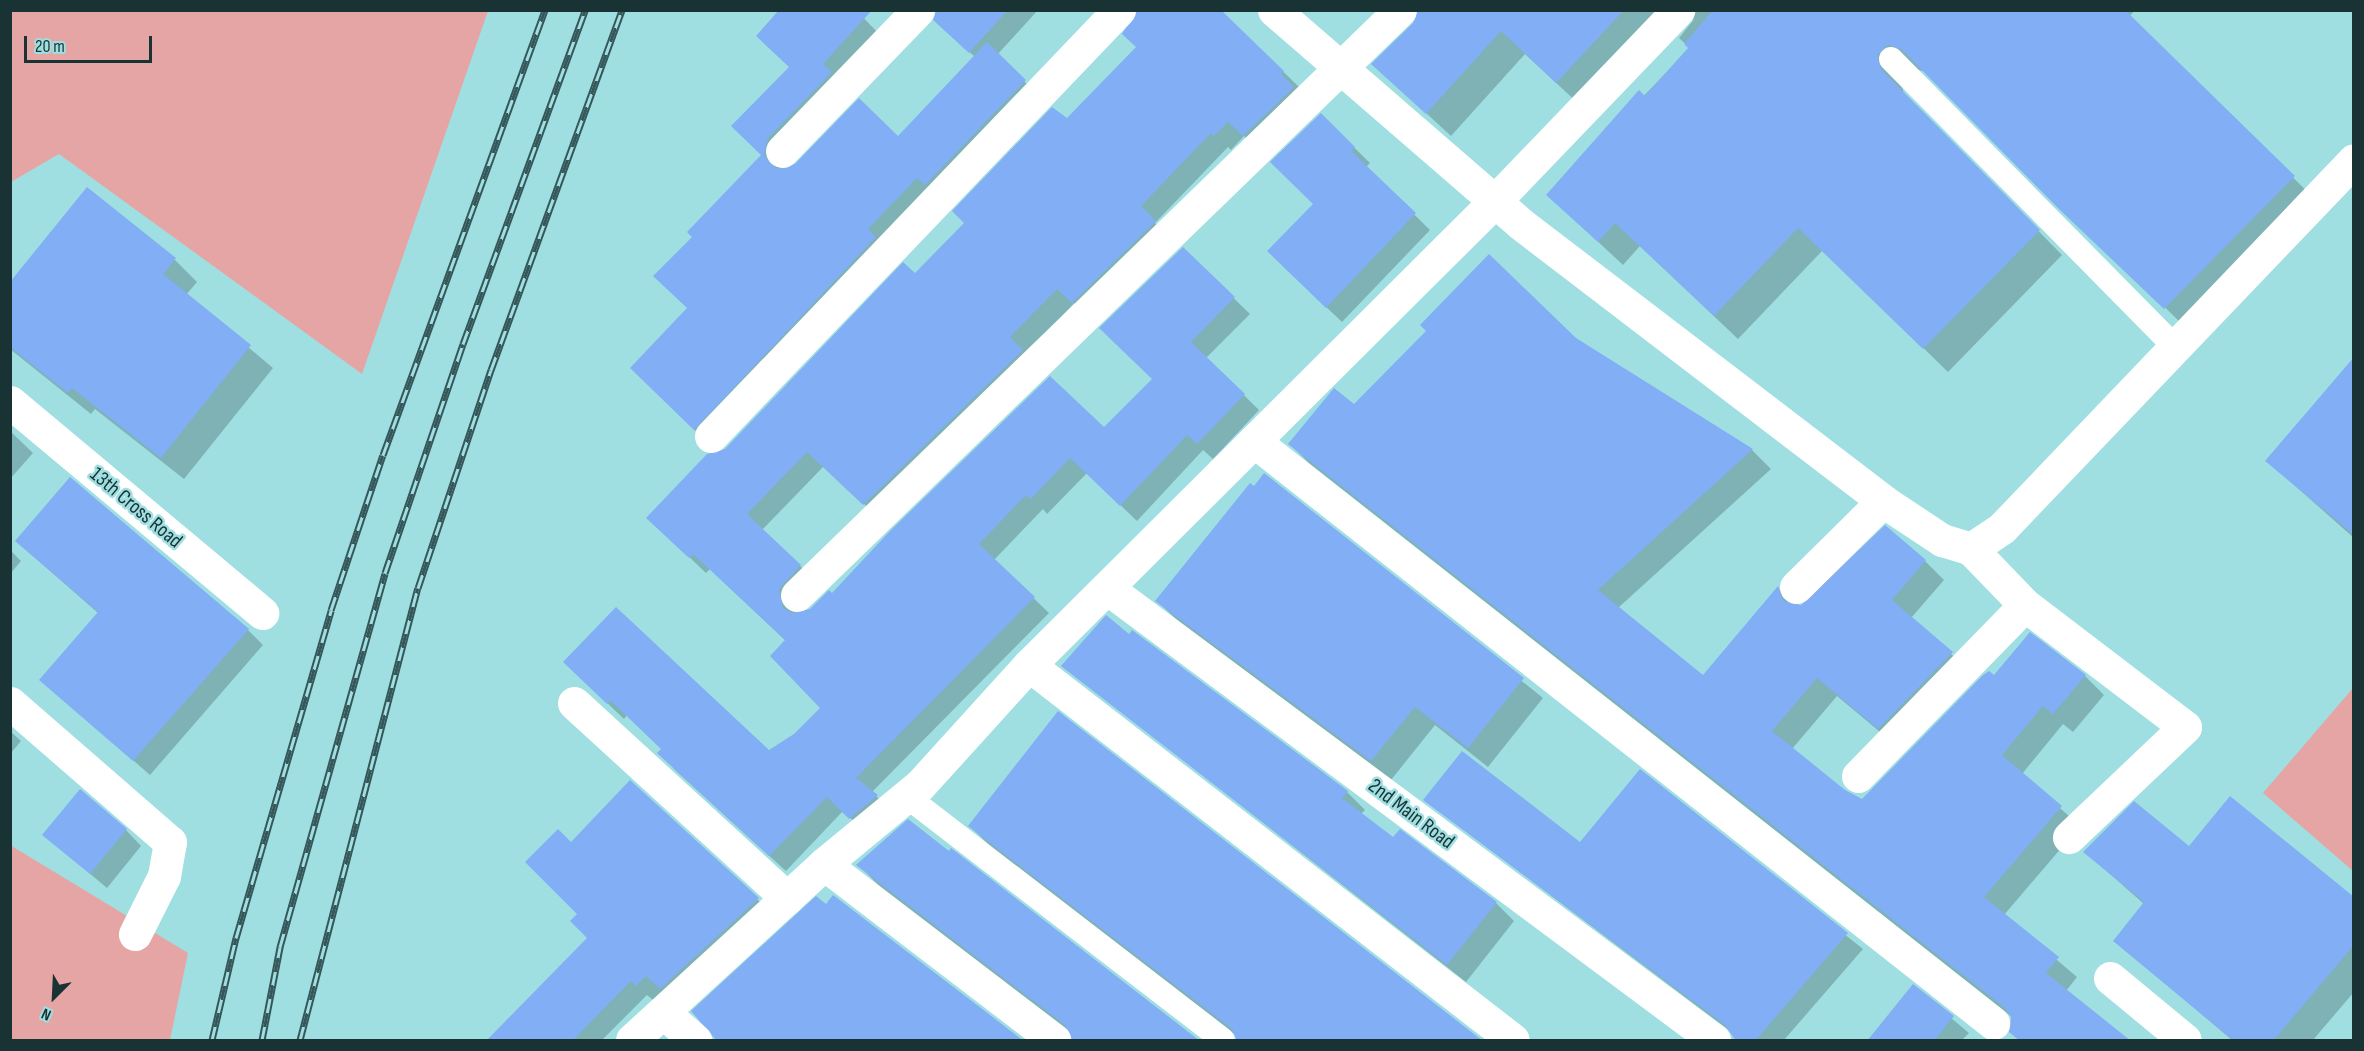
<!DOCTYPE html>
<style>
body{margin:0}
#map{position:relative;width:2364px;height:1051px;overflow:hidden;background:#9fdfe1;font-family:"Sofia Sans Condensed",sans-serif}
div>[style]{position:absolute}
.green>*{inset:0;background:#e6a5a5}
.shadow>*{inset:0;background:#0003}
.building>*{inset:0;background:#81aef4}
.service>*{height:24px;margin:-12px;padding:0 12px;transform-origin:12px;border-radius:12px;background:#fff}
.minor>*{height:33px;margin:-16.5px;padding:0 16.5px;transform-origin:16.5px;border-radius:16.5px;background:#fff}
.rail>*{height:7px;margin-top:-3.5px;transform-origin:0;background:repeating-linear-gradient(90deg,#9fdfe1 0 14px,#355759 0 28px);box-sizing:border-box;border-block:2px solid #355759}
span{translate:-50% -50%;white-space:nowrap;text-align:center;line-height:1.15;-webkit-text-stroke:5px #9fdfe1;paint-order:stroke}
.street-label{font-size:21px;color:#193334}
.frame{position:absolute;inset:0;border:12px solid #193334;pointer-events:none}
.north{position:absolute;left:24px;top:967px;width:60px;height:60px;-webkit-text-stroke:4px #9fdfe1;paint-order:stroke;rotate:204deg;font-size:16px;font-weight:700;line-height:24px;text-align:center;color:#193334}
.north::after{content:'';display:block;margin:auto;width:21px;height:27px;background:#193334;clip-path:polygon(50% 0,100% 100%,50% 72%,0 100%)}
.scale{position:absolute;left:24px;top:36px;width:128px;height:27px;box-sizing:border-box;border:3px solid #193334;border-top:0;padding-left:8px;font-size:18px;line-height:21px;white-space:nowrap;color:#193334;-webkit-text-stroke:4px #9fdfe1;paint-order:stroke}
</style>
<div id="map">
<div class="green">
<i style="clip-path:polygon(11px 10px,488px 11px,362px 374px,59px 154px,11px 182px)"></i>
<i style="clip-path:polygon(2353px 688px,2353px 871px,2263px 793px)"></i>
<i style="clip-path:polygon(10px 845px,188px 953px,170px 1040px,11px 1040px)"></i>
</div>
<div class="shadow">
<i style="clip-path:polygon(856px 10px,879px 34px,783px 153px,779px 171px,898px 139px,975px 57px,951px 35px,939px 10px,1038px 10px,997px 55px,1039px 96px,709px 444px,632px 368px,689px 309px,694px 237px,763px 155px,734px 126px)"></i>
<i style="clip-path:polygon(1220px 10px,1299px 87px,1259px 151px,1244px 136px,1231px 150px,1228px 147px,1155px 223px,1170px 237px,1088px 317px,1074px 303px,880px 519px,824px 466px,762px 530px,816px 581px,794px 606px,796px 614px,810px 610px,1104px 429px,1153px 379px,1183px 249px,1250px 314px,1206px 358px,1259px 410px,1213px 459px,1203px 450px,1137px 521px,1087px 473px,1047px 514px,1043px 509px,994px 560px,1049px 613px,872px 792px,892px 812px,866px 833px,843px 811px,786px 871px,674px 769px,663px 749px,627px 715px,624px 719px,581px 678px,769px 752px,794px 735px,822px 708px,786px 641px,710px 569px,706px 573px,664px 533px,725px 450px,915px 275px,1138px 48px)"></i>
<i style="clip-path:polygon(1419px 10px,2135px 10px,2129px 17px,2317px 201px,2189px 331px,1926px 72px,1912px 68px,1900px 79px,1904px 94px,2062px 255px,1948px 372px,1823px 250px,1738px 339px,1640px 246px,1623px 265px,1548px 195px,1690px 48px,1679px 38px,1695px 18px,1581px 106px,1525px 54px,1451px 136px,1373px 64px,1414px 24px)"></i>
<i style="clip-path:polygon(1321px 115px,1370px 163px,1366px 167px,1430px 230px,1342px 322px,1284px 267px,1315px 204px)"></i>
<i style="clip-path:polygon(175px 260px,197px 282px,186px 295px,273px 368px,184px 479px,95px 409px,91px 414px,10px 349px,10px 284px)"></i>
<i style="clip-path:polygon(1575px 339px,1752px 450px,1771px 469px,1618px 608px,1703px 677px,1778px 588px,1794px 605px,1802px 607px,1925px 561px,1944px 580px,1911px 618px,1971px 672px,1898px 747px,1837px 696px,1792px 749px,1845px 791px,1862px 801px,1994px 677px,2085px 676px,2104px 695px,2073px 732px,2063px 724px,2022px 774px,2080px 826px,2004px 915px,2077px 977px,2066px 991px,2012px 1017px,1309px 463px,1290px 444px,1354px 406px)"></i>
<i style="clip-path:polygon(2354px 359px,2354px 538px,2267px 461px)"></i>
<i style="clip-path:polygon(10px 431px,33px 453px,10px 479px)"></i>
<i style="clip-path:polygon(1264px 475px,1543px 698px,1488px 767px,1435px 725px,1391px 780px,1177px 620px,1157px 601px)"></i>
<i style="clip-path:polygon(16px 541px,248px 630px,263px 645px,150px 775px,41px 680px,98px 613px)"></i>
<i style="clip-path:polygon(10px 550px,21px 561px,10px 574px)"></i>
<i style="clip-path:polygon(1129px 636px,1347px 792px,1365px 810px,1361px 814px,1394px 839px,1400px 831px,1496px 903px,1514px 921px,1466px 982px,1064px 666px)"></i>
<i style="clip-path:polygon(10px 731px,21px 741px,10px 754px)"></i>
<i style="clip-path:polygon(1640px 771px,1863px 949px,1784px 1040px,1738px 1040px,1730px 1031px,1425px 800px,1581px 844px)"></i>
<i style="clip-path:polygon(631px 782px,773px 914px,653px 1000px,647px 995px,602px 1040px,488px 1040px,589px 938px,579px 914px,571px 844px)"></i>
<i style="clip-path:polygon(970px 826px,1481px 1040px,1238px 1037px,993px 849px)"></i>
<i style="clip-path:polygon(126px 830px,141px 846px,107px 888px,44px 835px)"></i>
<i style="clip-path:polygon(2189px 848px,2354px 899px,2354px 992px,2313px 1040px,2232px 1040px,2115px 941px,2144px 904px,2085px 852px)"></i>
<i style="clip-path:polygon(859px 865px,1198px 1040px,1073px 1035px,881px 888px)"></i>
<i style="clip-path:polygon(1913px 986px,1969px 1033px,1962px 1040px,1869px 1040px)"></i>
</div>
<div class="building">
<i style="clip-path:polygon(779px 10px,872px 10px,823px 64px,832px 72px,768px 138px,764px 156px,777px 169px,795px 164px,859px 98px,898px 136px,987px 42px,1026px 80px,925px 185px,917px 178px,868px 229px,876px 237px,694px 430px,630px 368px,687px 308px,653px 276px,692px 237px,687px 232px,761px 155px,731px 126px,789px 67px,756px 36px)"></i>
<i style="clip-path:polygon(936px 10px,1008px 10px,969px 53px,933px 20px)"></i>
<i style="clip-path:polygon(1137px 10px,1221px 10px,1284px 71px,1281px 74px,1294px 87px,1243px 136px,1228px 122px,1214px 136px,1211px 133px,1141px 206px,1156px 221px,1072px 303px,1057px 289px,1010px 337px,1023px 350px,863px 505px,807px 452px,747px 514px,801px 565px,779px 589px,783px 608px,792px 613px,810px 609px,829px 590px,832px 593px,890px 531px,1050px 376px,1104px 427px,1152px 379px,1099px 328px,1183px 247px,1235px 297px,1191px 342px,1245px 394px,1197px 444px,1187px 435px,1120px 506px,1070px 458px,1031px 499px,1026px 495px,979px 544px,1035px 597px,856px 778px,878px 795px,849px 819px,827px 797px,769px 856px,657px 753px,661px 749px,611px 701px,607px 704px,563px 662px,616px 607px,769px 750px,794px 734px,820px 708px,770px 656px,785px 640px,693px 554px,689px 558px,646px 518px,707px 454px,725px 449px,903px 262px,915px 273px,964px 223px,952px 211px,1052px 107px,1067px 118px,1136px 47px,1122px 34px)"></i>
<i style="clip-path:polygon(1418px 10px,1624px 10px,1556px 83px,1501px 31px,1426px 114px,1371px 64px,1413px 23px)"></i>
<i style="clip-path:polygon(1713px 10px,2125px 10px,2295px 176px,2164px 309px,2060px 210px,1901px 49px,1888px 45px,1877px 55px,1881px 69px,2040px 230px,1923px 349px,1798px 228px,1714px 316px,1615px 223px,1598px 242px,1546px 195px,1639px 90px,1645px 96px,1688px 48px,1684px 44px)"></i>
<i style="clip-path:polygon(1321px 113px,1355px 147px,1351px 151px,1416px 213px,1326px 308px,1267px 251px,1313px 204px,1270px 162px)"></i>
<i style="clip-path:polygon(87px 187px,176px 258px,163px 274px,251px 345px,161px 458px,72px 388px,68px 393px,10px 347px,10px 282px)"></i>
<i style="clip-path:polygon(1489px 254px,1576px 338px,1753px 449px,1598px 590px,1703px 675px,1778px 586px,1783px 601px,1801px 605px,1885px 525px,1926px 560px,1892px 600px,1953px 652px,1878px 729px,1817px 678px,1772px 731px,1845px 790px,1862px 799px,1982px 676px,1989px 671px,1994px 675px,2030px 632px,2086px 675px,2053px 714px,2043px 706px,2002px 755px,2062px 806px,1984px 897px,2059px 957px,2046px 973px,2131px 1041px,2020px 1041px,2009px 1032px,2011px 1017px,2005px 1008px,1288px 444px,1334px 388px,1354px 404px,1426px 331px,1420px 325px)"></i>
<i style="clip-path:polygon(2354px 357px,2354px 535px,2265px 461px)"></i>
<i style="clip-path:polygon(1264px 473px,1524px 678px,1468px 748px,1415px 707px,1371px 761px,1155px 601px,1250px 483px,1254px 486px)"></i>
<i style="clip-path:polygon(70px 477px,249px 629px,133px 761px,39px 680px,98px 612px,15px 541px)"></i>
<i style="clip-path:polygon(1106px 615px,1129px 634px,1132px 630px,1348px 791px,1342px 798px,1393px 837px,1400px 829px,1497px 902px,1447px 965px,1061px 666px)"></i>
<i style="clip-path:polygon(1058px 711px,1483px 1041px,1237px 1041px,1232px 1029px,968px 826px)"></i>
<i style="clip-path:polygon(1462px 751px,1580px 842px,1640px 769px,1848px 933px,1755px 1041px,1736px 1041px,1725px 1025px,1423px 800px)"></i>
<i style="clip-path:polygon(630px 780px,759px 898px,660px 989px,646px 976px,636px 986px,631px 981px,572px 1041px,486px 1041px,587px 938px,570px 921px,577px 914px,525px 862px,558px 829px,571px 842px)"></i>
<i style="clip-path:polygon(80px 789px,127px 829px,90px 874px,42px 835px)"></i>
<i style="clip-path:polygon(2230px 796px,2354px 897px,2354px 945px,2273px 1041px,2234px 1041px,2113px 941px,2144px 902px,2083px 852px,2134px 801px,2189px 846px)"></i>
<i style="clip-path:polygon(908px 819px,949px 851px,951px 848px,1200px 1041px,1072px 1041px,1065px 1025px,856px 865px)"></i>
<i style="clip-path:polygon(833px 895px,1024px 1041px,717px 1041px,691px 1011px,816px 896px,826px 904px)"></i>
<i style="clip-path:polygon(1913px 984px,1954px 1016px,1934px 1041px,1867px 1041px)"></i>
</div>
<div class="service">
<i style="left:1891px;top:59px;width:407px;rotate:45.4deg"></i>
<i style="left:905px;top:795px;width:401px;rotate:37.6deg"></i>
</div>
<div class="minor">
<i style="left:1274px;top:10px;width:327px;rotate:40.9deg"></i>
<i style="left:1521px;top:224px;width:456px;rotate:37.4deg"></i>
<i style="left:1883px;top:501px;width:71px;rotate:33.5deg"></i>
<i style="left:1942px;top:540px;width:30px;rotate:17deg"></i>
<i style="left:1971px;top:549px;width:37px;rotate:-34deg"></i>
<i style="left:2002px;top:528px;width:509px;rotate:-46.27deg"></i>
<i style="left:782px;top:151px;width:196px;rotate:-46deg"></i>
<i style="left:10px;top:402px;width:329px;rotate:39.9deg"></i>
<i style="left:711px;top:436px;width:590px;rotate:-46.24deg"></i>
<i style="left:1254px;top:441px;width:941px;rotate:38.22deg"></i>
<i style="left:1971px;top:549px;width:78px;rotate:46deg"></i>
<i style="left:2025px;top:605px;width:201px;rotate:37.3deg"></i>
<i style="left:2185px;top:727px;width:160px;rotate:136.5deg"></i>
<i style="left:1796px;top:587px;width:122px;rotate:-44.7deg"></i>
<i style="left:1107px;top:588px;width:757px;rotate:36.67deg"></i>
<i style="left:797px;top:595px;width:840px;rotate:-44.13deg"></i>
<i style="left:1029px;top:665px;width:612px;rotate:37.77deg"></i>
<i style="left:10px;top:703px;width:212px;rotate:41deg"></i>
<i style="left:170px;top:842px;width:35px;rotate:100deg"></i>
<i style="left:164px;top:876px;width:65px;rotate:116.6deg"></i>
<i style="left:574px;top:703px;width:289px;rotate:42.5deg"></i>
<i style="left:1858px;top:776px;width:239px;rotate:-45.7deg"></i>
<i style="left:824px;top:864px;width:290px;rotate:37.4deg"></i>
<i style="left:2110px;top:978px;width:97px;rotate:39.6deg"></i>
<i style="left:663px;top:1012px;width:43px;rotate:41.2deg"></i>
<i style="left:632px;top:1040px;width:260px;rotate:-42.5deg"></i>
<i style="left:824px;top:864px;width:124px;rotate:-39.5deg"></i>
<i style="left:920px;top:785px;width:162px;rotate:-47.8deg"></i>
<i style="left:1029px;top:665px;width:658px;rotate:-44.88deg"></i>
<i style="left:1495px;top:201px;width:265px;rotate:-46.2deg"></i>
</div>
<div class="rail">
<i style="left:212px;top:1040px;width:105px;rotate:-76.8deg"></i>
<i style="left:236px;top:938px;width:341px;rotate:-73.8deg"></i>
<i style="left:331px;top:610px;width:163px;rotate:-71.5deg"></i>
<i style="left:383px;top:455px;width:474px;rotate:-70deg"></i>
<i style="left:262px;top:1040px;width:95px;rotate:-79deg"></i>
<i style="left:280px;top:947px;width:388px;rotate:-74.3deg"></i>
<i style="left:385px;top:573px;width:242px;rotate:-71.2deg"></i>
<i style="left:463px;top:344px;width:356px;rotate:-69.9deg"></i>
<i style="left:300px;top:1040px;width:467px;rotate:-75.4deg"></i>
<i style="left:418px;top:588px;width:230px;rotate:-71.5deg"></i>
<i style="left:491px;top:370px;width:383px;rotate:-70deg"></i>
</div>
<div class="street-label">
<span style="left:136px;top:508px;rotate:40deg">13th Cross Road</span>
<span style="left:1411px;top:814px;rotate:37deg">2nd Main Road</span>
</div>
<div class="frame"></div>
<div class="north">N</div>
<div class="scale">20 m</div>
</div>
